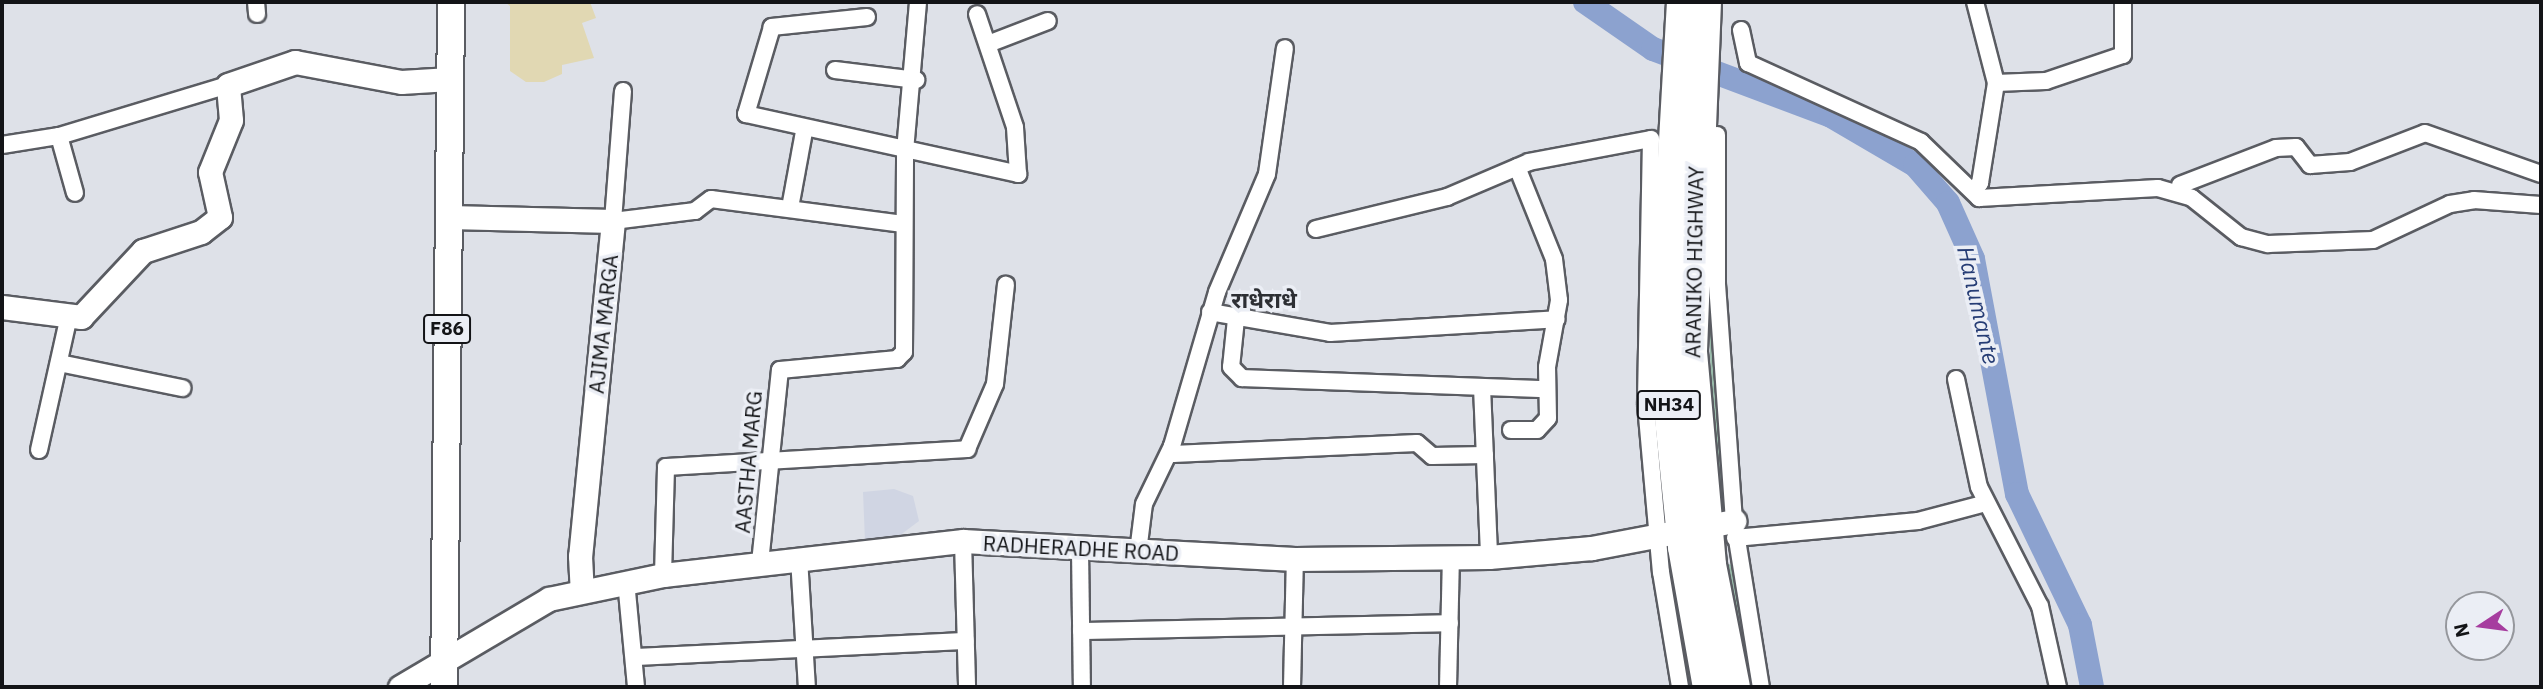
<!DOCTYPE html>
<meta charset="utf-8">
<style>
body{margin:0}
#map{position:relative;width:2543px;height:689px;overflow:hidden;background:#dee1e8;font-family:"IBM Plex Sans","Noto Sans Devanagari",sans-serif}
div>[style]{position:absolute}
.built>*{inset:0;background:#d0d5e3}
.green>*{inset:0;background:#9ba}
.sand>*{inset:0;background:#e1d8b3}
.river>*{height:24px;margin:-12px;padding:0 12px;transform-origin:12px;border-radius:12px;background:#8ca2cf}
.roads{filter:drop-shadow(2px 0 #5a5c62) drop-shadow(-2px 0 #5a5c62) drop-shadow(0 2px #5a5c62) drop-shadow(0 -2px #5a5c62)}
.street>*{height:16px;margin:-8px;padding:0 8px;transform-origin:8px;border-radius:8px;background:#fff}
.secondary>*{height:23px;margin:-11.5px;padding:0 11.5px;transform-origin:11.5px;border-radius:11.5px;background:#fff}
.primary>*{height:26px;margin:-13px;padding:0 13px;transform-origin:13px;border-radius:13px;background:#fff}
.highway>*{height:30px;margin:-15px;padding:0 15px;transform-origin:15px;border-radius:15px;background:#fff}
span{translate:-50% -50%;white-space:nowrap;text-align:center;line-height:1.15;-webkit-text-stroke:7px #ebeef5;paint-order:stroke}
.shield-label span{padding:2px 5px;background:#ebeef5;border:2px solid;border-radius:5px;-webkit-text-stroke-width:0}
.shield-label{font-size:19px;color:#131417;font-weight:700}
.street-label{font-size:21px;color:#131417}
.neighbourhood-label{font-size:23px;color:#2d2f34;font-weight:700}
.water-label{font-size:23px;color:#253c74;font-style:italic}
.frame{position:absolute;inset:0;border:4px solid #131417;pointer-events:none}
.north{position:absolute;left:2445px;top:591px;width:70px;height:70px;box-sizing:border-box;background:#ebeef5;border:2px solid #95979c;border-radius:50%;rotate:257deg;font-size:19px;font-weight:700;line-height:28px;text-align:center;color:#131417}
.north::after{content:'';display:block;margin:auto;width:24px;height:32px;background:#a63d9f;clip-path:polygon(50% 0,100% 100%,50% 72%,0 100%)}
</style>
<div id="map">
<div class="built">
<i style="clip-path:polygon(894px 489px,913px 496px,919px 521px,899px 536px,865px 541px,863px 492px)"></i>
</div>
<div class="green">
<i style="clip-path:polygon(1707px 253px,1725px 509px,1723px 510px,1712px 420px)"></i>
<i style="clip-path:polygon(1726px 564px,1734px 565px,1755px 687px,1748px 687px)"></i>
</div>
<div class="sand">
<i style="clip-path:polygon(505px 2px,590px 2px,596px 18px,582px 23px,594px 58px,562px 65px,562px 74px,544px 82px,526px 82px,510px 71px,510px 6px)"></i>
</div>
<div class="river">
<i style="left:1585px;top:2px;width:83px;rotate:34.7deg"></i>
<i style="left:1653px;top:49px;width:190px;rotate:20.6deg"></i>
<i style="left:1831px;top:116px;width:97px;rotate:30.3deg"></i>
<i style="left:1915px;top:165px;width:50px;rotate:49deg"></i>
<i style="left:1948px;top:203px;width:61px;rotate:65.9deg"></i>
<i style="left:1973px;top:259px;width:239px;rotate:79.4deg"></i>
<i style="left:2017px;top:494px;width:145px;rotate:64.3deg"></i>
<i style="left:2080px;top:625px;width:63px;rotate:79deg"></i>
</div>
<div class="roads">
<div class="street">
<i style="left:256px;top:2px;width:12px;rotate:85deg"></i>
<i style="left:867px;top:17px;width:96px;rotate:174deg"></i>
<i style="left:772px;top:27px;width:91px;rotate:106.6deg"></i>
<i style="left:746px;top:114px;width:279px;rotate:12.4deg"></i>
<i style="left:1018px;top:174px;width:47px;rotate:-93.7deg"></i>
<i style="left:1015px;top:127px;width:119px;rotate:-108.6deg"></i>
<i style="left:1741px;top:30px;width:34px;rotate:78deg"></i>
<i style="left:1748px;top:63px;width:190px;rotate:24.5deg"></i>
<i style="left:1921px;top:142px;width:81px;rotate:44deg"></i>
<i style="left:1979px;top:198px;width:179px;rotate:-3.2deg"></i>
<i style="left:2158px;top:188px;width:35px;rotate:16deg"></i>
<i style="left:2192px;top:198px;width:63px;rotate:38.5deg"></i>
<i style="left:2241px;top:237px;width:28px;rotate:15deg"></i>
<i style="left:2268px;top:244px;width:105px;rotate:-2.2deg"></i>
<i style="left:2373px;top:240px;width:85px;rotate:-25.1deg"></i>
<i style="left:2450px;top:204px;width:24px;rotate:-9deg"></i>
<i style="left:2474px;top:200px;width:67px;rotate:4.3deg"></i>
<i style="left:988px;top:44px;width:64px;rotate:-21deg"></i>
<i style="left:835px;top:70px;width:82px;rotate:7deg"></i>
<i style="left:1996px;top:83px;width:50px;rotate:-2.3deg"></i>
<i style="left:2046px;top:81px;width:81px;rotate:-18.7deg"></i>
<i style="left:2123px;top:55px;width:52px;rotate:-90deg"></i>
<i style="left:623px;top:91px;width:130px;rotate:94.4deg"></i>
<i style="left:613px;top:221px;width:83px;rotate:-7deg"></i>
<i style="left:695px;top:211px;width:20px;rotate:-37deg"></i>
<i style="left:711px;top:199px;width:194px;rotate:7.4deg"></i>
<i style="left:1717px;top:135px;width:149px;rotate:90deg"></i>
<i style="left:1717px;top:284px;width:238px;rotate:85.9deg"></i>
<i style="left:1734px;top:521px;width:168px;rotate:80.8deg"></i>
<i style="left:59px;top:136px;width:59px;rotate:74.3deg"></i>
<i style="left:2px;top:145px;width:58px;rotate:-9deg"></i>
<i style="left:59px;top:136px;width:177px;rotate:-16.8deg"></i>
<i style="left:2180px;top:185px;width:103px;rotate:-21.1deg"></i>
<i style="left:2276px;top:148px;width:20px;rotate:-3deg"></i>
<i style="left:2296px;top:147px;width:23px;rotate:52deg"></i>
<i style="left:2310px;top:165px;width:40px;rotate:-4.3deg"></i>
<i style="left:2350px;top:162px;width:80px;rotate:-21.1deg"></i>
<i style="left:2425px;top:133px;width:123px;rotate:19.5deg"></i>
<i style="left:1973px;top:191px;width:11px;rotate:-49deg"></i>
<i style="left:1980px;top:183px;width:101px;rotate:-80.9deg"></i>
<i style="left:1996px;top:83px;width:84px;rotate:-104.5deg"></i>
<i style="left:790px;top:208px;width:77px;rotate:-79.6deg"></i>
<i style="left:1316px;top:229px;width:135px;rotate:-13.7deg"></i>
<i style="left:1447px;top:197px;width:89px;rotate:-23.1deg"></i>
<i style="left:1529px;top:162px;width:124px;rotate:-10.7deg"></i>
<i style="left:1651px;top:139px;width:266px;rotate:91.1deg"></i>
<i style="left:1646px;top:405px;width:168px;rotate:84.9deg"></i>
<i style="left:1661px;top:572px;width:117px;rotate:80.6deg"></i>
<i style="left:1210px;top:312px;width:122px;rotate:9.9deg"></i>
<i style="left:1330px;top:333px;width:227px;rotate:-3.5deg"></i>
<i style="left:1236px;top:319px;width:48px;rotate:95.9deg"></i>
<i style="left:1231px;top:367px;width:16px;rotate:45deg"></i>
<i style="left:1242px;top:378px;width:303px;rotate:2.1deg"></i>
<i style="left:59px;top:363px;width:126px;rotate:11.5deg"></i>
<i style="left:1956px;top:379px;width:110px;rotate:78deg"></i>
<i style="left:1979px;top:487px;width:134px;rotate:62.9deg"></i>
<i style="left:2040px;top:606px;width:83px;rotate:77.5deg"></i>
<i style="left:1482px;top:387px;width:170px;rotate:87.6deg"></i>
<i style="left:1511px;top:430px;width:26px"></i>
<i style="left:1537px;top:430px;width:16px;rotate:-47deg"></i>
<i style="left:1548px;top:418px;width:51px;rotate:-91.1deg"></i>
<i style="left:1547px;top:367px;width:68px;rotate:-79.8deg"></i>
<i style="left:1559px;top:300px;width:41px;rotate:-97deg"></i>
<i style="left:1554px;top:259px;width:99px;rotate:-111.9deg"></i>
<i style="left:1172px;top:446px;width:8px;rotate:83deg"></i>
<i style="left:1173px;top:454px;width:244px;rotate:-2.6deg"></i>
<i style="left:1417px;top:443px;width:20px;rotate:41deg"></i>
<i style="left:1432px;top:456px;width:53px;rotate:-1.1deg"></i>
<i style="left:39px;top:450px;width:137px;rotate:-77.4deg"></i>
<i style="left:1735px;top:538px;width:184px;rotate:-5.3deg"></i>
<i style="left:1918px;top:521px;width:70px;rotate:-14.8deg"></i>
<i style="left:963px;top:541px;width:146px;rotate:88.4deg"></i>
<i style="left:1080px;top:550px;width:137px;rotate:89.2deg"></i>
<i style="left:1138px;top:552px;width:48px;rotate:-82.9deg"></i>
<i style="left:1144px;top:504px;width:64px;rotate:-64.2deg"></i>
<i style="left:1172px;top:446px;width:160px;rotate:-73.7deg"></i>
<i style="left:1217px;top:292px;width:128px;rotate:-67deg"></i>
<i style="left:1267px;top:174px;width:127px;rotate:-81.9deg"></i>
<i style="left:799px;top:558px;width:129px;rotate:86.5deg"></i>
<i style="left:760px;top:563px;width:194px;rotate:-84.1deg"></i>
<i style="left:780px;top:370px;width:118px;rotate:-5.4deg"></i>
<i style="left:897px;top:359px;width:10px;rotate:-45deg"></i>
<i style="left:904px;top:352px;width:201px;rotate:-89.7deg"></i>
<i style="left:905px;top:151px;width:150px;rotate:-85deg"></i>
<i style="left:663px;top:575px;width:108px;rotate:-88.4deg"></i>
<i style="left:666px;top:467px;width:302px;rotate:-3.4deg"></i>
<i style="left:967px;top:449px;width:71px;rotate:-66.7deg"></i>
<i style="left:995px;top:384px;width:100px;rotate:-83.7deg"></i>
<i style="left:626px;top:581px;width:106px;rotate:84.6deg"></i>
<i style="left:1081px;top:631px;width:369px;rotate:-1.2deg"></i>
<i style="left:634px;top:657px;width:332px;rotate:-2.8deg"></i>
<i style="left:1292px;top:687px;width:128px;rotate:-88.7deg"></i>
<i style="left:1448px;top:687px;width:130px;rotate:-88.7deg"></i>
</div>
<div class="secondary">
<i style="left:449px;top:217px;width:164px;rotate:1.4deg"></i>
<i style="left:613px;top:221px;width:337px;rotate:95.6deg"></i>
<i style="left:580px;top:556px;width:33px;rotate:87deg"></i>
<i style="left:2px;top:307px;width:80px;rotate:7.2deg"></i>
<i style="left:81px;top:317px;width:91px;rotate:-46.8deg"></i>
<i style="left:143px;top:251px;width:61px;rotate:-18.1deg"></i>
<i style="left:201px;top:232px;width:24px;rotate:-38deg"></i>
<i style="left:220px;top:217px;width:46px;rotate:-102.5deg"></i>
<i style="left:210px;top:172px;width:56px;rotate:-68deg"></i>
<i style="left:231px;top:120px;width:35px;rotate:-95deg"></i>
<i style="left:228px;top:85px;width:71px;rotate:-18.9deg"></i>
<i style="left:295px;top:62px;width:108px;rotate:10.7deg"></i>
<i style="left:401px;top:82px;width:49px;rotate:-3.5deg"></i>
<i style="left:400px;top:687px;width:173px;rotate:-30.6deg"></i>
<i style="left:549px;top:599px;width:116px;rotate:-11.9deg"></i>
<i style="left:663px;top:575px;width:302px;rotate:-6.5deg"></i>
<i style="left:963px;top:541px;width:332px;rotate:3.1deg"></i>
<i style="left:1295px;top:559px;width:194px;rotate:-0.6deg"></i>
<i style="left:1489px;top:557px;width:103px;rotate:-5deg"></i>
<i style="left:1592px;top:548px;width:145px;rotate:-10.8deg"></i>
</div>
<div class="primary">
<i style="left:444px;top:687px;width:685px;rotate:-89.41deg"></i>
</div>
<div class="highway">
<i style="left:1682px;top:2px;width:244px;rotate:93.3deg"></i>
<i style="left:1668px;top:246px;width:163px;rotate:89.6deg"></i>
<i style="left:1669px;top:409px;width:139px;rotate:84.2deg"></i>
<i style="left:1683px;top:547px;width:142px;rotate:79.9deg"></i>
<i style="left:1706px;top:2px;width:350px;rotate:92.3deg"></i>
<i style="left:1692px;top:352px;width:214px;rotate:84.9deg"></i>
<i style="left:1711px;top:565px;width:124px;rotate:78.9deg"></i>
</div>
</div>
<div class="shield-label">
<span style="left:447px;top:329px">F86</span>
<span style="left:1669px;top:405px">NH34</span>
</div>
<div class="street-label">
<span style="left:1694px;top:262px;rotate:-89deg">ARANIKO HIGHWAY</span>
<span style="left:603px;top:324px;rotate:-84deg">AJIMA MARGA</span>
<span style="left:748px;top:462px;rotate:-85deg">AASTHA MARG</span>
<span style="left:1081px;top:548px;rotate:3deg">RADHERADHE ROAD</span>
</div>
<div class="neighbourhood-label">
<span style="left:1264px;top:299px">राधेराधे</span>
</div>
<div class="water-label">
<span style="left:1979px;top:305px;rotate:77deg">Hanumante</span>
</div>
<div class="frame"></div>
<div class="north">N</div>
</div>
